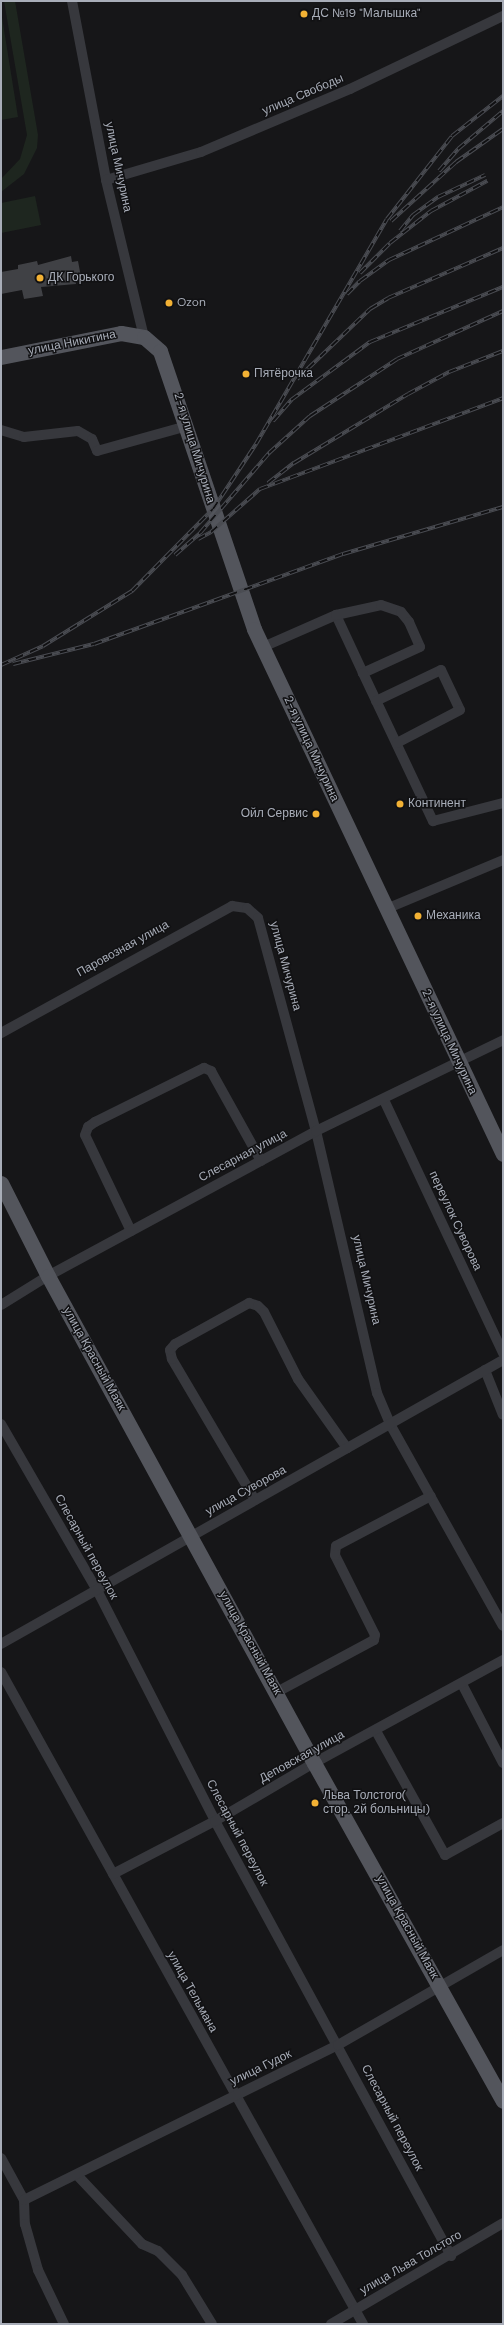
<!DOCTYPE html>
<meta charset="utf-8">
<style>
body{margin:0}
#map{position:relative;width:504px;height:2325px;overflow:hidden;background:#161618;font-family:"DM Sans",sans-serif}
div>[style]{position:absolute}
.green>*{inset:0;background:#1e261f}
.building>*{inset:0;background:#404145}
.minor>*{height:10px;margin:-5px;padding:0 5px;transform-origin:5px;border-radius:5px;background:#37383d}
.primary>*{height:15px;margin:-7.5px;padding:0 7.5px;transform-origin:7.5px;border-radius:7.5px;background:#53555c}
.rail>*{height:4px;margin-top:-2px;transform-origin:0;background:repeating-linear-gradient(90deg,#111113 0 8px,#4a4c52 0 16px);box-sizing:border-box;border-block:1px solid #4a4c52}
.dots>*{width:11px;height:11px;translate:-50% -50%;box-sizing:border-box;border:2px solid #111113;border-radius:50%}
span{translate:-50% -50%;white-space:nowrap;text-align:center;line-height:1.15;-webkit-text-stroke:3px #111113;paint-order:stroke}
.poi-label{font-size:12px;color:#a8adb8}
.left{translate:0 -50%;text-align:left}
.right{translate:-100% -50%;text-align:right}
.street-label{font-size:12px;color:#a8adb8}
.frame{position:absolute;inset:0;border:2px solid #a8adb8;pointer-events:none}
</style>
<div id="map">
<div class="green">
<i style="clip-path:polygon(4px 1px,15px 1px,38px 135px,37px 148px,24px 174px,1px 192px,1px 179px,20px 159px,27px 135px)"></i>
<i style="clip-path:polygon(1px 11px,18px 117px,1px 120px)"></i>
<i style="clip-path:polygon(35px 196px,41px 225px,1px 233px,1px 203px)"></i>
</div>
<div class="building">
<i style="clip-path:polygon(71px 256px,72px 262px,78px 261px,81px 277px,75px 278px,76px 284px,41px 287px,43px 296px,24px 299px,22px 290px,1px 294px,1px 272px,18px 269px,18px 265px,37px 261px,38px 265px)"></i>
</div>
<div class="minor">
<i style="left:72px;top:1px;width:182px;rotate:79.2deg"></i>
<i style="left:106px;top:180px;width:162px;rotate:76.4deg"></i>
<i style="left:106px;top:180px;width:99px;rotate:-16.4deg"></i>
<i style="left:201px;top:152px;width:162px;rotate:-22.9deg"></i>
<i style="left:350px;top:89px;width:170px;rotate:-25.5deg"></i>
<i style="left:1px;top:430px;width:24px;rotate:17deg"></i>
<i style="left:24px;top:437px;width:54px;rotate:-6.3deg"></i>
<i style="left:78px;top:431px;width:16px;rotate:30deg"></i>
<i style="left:92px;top:439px;width:13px;rotate:67deg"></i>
<i style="left:97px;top:451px;width:93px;rotate:-15.5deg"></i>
<i style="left:336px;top:615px;width:64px;rotate:65deg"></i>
<i style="left:263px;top:647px;width:80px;rotate:-23.7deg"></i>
<i style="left:336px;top:615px;width:46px;rotate:-12.5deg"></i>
<i style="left:381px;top:605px;width:21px;rotate:19deg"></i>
<i style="left:401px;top:612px;width:13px;rotate:51deg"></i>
<i style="left:409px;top:622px;width:27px;rotate:66deg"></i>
<i style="left:420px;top:647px;width:63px;rotate:155.5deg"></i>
<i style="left:363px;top:673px;width:164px;rotate:64.7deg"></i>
<i style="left:433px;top:821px;width:72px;rotate:-14.4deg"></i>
<i style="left:376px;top:701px;width:72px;rotate:-25.5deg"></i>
<i style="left:441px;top:670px;width:44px;rotate:64.6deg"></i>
<i style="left:460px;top:710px;width:71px;rotate:152.4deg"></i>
<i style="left:386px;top:909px;width:127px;rotate:-22.7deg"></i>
<i style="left:1px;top:1033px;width:264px;rotate:-28.8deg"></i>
<i style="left:232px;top:906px;width:15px;rotate:8deg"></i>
<i style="left:247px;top:908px;width:15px;rotate:42deg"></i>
<i style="left:258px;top:918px;width:221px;rotate:74.8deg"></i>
<i style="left:316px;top:1131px;width:269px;rotate:76.9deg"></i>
<i style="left:377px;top:1393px;width:34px;rotate:67deg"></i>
<i style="left:390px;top:1424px;width:231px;rotate:60.8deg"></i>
<i style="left:384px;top:1100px;width:280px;rotate:64.8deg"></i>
<i style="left:131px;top:1231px;width:106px;rotate:-115.6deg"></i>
<i style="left:85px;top:1135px;width:9px;rotate:-69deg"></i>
<i style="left:88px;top:1127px;width:9px;rotate:-36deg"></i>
<i style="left:95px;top:1122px;width:122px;rotate:-26.4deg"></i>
<i style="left:204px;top:1068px;width:8px;rotate:23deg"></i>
<i style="left:211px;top:1071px;width:103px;rotate:60.9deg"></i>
<i style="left:1px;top:1305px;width:55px;rotate:-31.7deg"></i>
<i style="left:48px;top:1276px;width:305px;rotate:-28.4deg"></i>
<i style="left:316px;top:1131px;width:208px;rotate:-25.9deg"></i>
<i style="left:485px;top:1370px;width:48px;rotate:68.2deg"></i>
<i style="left:1px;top:1424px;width:194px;rotate:60deg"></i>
<i style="left:98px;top:1592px;width:257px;rotate:62.9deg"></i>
<i style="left:215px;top:1821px;width:495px;rotate:61.5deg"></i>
<i style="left:255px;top:1500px;width:164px;rotate:-120.5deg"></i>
<i style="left:172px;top:1359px;width:9px;rotate:-103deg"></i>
<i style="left:170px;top:1350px;width:8px;rotate:-50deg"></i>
<i style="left:175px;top:1344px;width:85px;rotate:-29deg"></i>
<i style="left:249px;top:1303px;width:9px;rotate:18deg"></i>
<i style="left:258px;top:1306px;width:8px;rotate:45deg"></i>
<i style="left:264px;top:1312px;width:75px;rotate:63.1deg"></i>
<i style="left:298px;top:1379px;width:85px;rotate:54.6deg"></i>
<i style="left:1px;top:1644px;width:577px;rotate:-29.5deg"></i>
<i style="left:1px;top:1672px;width:746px;rotate:60.96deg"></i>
<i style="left:462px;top:1684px;width:89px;rotate:62.6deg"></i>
<i style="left:277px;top:1692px;width:110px;rotate:-28.2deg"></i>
<i style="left:374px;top:1640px;width:5px;rotate:-79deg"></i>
<i style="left:375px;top:1635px;width:89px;rotate:-116.6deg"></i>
<i style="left:335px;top:1555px;width:9px;rotate:-84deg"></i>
<i style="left:336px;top:1546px;width:107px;rotate:-27.8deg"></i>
<i style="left:376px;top:1731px;width:142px;rotate:60.9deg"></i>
<i style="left:445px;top:1855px;width:66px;rotate:-28.9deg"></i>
<i style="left:113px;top:1874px;width:115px;rotate:-27.5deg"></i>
<i style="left:215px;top:1821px;width:115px;rotate:-30.4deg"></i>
<i style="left:314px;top:1763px;width:215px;rotate:-28.6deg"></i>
<i style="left:1px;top:2158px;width:48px;rotate:61.3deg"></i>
<i style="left:24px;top:2200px;width:24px;rotate:88deg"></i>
<i style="left:25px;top:2224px;width:48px;rotate:74.2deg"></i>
<i style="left:38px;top:2270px;width:60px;rotate:64.3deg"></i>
<i style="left:77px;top:2175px;width:95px;rotate:46.7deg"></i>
<i style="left:142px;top:2244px;width:17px;rotate:24deg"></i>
<i style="left:158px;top:2251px;width:34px;rotate:45deg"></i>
<i style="left:182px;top:2275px;width:57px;rotate:58.5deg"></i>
<i style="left:24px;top:2200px;width:350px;rotate:-26.3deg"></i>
<i style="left:338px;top:2045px;width:190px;rotate:-29.9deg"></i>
<i style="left:331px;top:2324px;width:199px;rotate:-30.4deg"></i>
</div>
<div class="primary">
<i style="left:1px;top:357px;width:122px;rotate:-11.3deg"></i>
<i style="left:121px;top:333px;width:23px;rotate:10deg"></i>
<i style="left:144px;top:337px;width:21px;rotate:41deg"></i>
<i style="left:160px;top:351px;width:293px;rotate:71.3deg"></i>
<i style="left:254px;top:629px;width:581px;rotate:64.63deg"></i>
<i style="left:1px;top:1183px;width:104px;rotate:63.2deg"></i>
<i style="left:48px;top:1276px;width:555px;rotate:61.36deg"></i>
<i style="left:314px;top:1763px;width:387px;rotate:60.8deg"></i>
</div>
<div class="rail">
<i style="left:439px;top:171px;width:29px;rotate:-49deg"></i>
<i style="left:458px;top:149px;width:59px;rotate:-40.2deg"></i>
<i style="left:391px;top:221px;width:88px;rotate:-42.2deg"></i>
<i style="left:456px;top:162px;width:57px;rotate:-35.1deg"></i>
<i style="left:400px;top:231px;width:21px;rotate:-51deg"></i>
<i style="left:413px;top:215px;width:31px;rotate:-36deg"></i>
<i style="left:438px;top:197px;width:52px;rotate:-25.1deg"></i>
<i style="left:360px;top:273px;width:42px;rotate:-45deg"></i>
<i style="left:390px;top:243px;width:52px;rotate:-38deg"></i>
<i style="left:431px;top:211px;width:64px;rotate:-28.2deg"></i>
<i style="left:347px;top:294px;width:18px;rotate:-45deg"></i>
<i style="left:360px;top:281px;width:36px;rotate:-36deg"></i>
<i style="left:389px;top:260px;width:126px;rotate:-24.9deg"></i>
<i style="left:297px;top:379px;width:101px;rotate:-43.8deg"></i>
<i style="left:370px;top:309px;width:21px;rotate:-31deg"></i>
<i style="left:388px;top:298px;width:125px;rotate:-23.5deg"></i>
<i style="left:273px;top:421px;width:28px;rotate:-49deg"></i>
<i style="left:291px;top:400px;width:98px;rotate:-36.3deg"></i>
<i style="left:370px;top:342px;width:144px;rotate:-22.5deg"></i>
<i style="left:268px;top:483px;width:33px;rotate:-38deg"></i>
<i style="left:294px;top:463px;width:133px;rotate:-31.2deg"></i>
<i style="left:408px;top:394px;width:47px;rotate:-28.2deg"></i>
<i style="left:449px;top:372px;width:58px;rotate:-21.3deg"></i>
<i style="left:198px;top:539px;width:15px;rotate:-28deg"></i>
<i style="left:211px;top:532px;width:65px;rotate:-41.3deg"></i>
<i style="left:260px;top:489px;width:259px;rotate:-20.5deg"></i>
<i style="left:175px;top:555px;width:33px;rotate:-41deg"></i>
<i style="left:200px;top:533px;width:106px;rotate:-49.2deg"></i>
<i style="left:269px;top:453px;width:55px;rotate:-42.1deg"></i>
<i style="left:310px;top:416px;width:104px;rotate:-33.2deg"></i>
<i style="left:397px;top:359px;width:116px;rotate:-24.4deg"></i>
<i style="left:13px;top:664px;width:83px;rotate:-13.9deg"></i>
<i style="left:94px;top:644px;width:265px;rotate:-19.9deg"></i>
<i style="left:343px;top:554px;width:167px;rotate:-16.4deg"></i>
<i style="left:1px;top:665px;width:46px;rotate:-24.3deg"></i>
<i style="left:43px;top:646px;width:105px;rotate:-31.7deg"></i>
<i style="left:132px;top:591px;width:115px;rotate:-45.4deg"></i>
<i style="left:213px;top:509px;width:78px;rotate:-56.5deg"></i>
<i style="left:256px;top:444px;width:260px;rotate:-59.8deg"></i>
<i style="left:387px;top:219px;width:105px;rotate:-51.9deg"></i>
<i style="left:452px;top:136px;width:65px;rotate:-38.1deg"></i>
</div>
<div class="dots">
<i style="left:304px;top:14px;background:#f2b134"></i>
<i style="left:40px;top:278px;background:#f2b134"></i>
<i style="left:169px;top:303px;background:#f2b134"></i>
<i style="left:246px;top:374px;background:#f2b134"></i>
<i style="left:400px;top:804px;background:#f2b134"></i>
<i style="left:316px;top:814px;background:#f2b134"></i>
<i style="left:418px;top:916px;background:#f2b134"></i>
<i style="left:315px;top:1803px;background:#f2b134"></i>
</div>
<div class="poi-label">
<span class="left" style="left:312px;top:14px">ДС №19 "Малышка"</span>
<span class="left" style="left:48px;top:278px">ДК Горького</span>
<span class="left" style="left:177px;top:303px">Ozon</span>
<span class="left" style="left:254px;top:374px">Пятёрочка</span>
<span class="left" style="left:408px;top:804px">Континент</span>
<span class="right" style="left:308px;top:814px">Ойл Сервис</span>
<span class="left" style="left:426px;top:916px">Механика</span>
<span class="left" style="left:323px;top:1803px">Льва Толстого(<br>стор. 2й больницы)</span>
</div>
<div class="street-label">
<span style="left:303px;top:95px;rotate:-23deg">улица Свободы</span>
<span style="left:118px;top:167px;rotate:78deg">улица Мичурина</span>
<span style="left:72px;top:343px;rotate:-11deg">улица Никитина</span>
<span style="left:194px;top:448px;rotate:73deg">2-я улица Мичурина</span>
<span style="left:311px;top:749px;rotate:65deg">2-я улица Мичурина</span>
<span style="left:123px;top:949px;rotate:-29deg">Паровозная улица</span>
<span style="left:285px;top:966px;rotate:75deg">улица Мичурина</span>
<span style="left:449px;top:1042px;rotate:65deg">2-я улица Мичурина</span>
<span style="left:243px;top:1156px;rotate:-28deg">Слесарная улица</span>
<span style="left:455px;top:1221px;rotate:65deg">переулок Суворова</span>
<span style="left:366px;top:1280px;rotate:77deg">улица Мичурина</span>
<span style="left:94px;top:1359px;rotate:61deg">улица Красный Маяк</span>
<span style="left:246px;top:1491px;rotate:-29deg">улица Суворова</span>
<span style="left:86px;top:1547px;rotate:61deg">Слесарный переулок</span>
<span style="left:250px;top:1643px;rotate:61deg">улица Красный Маяк</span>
<span style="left:302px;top:1757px;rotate:-29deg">Деповская улица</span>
<span style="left:237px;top:1833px;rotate:62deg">Слесарный переулок</span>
<span style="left:407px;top:1927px;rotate:61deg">улица Красный Маяк</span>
<span style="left:192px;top:1992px;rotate:61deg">улица Тельмана</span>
<span style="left:261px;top:2068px;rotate:-26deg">улица Гудок</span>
<span style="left:392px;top:2118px;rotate:62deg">Слесарный переулок</span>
<span style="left:411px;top:2263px;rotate:-30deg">улица Льва Толстого</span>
</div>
<div class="frame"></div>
</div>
